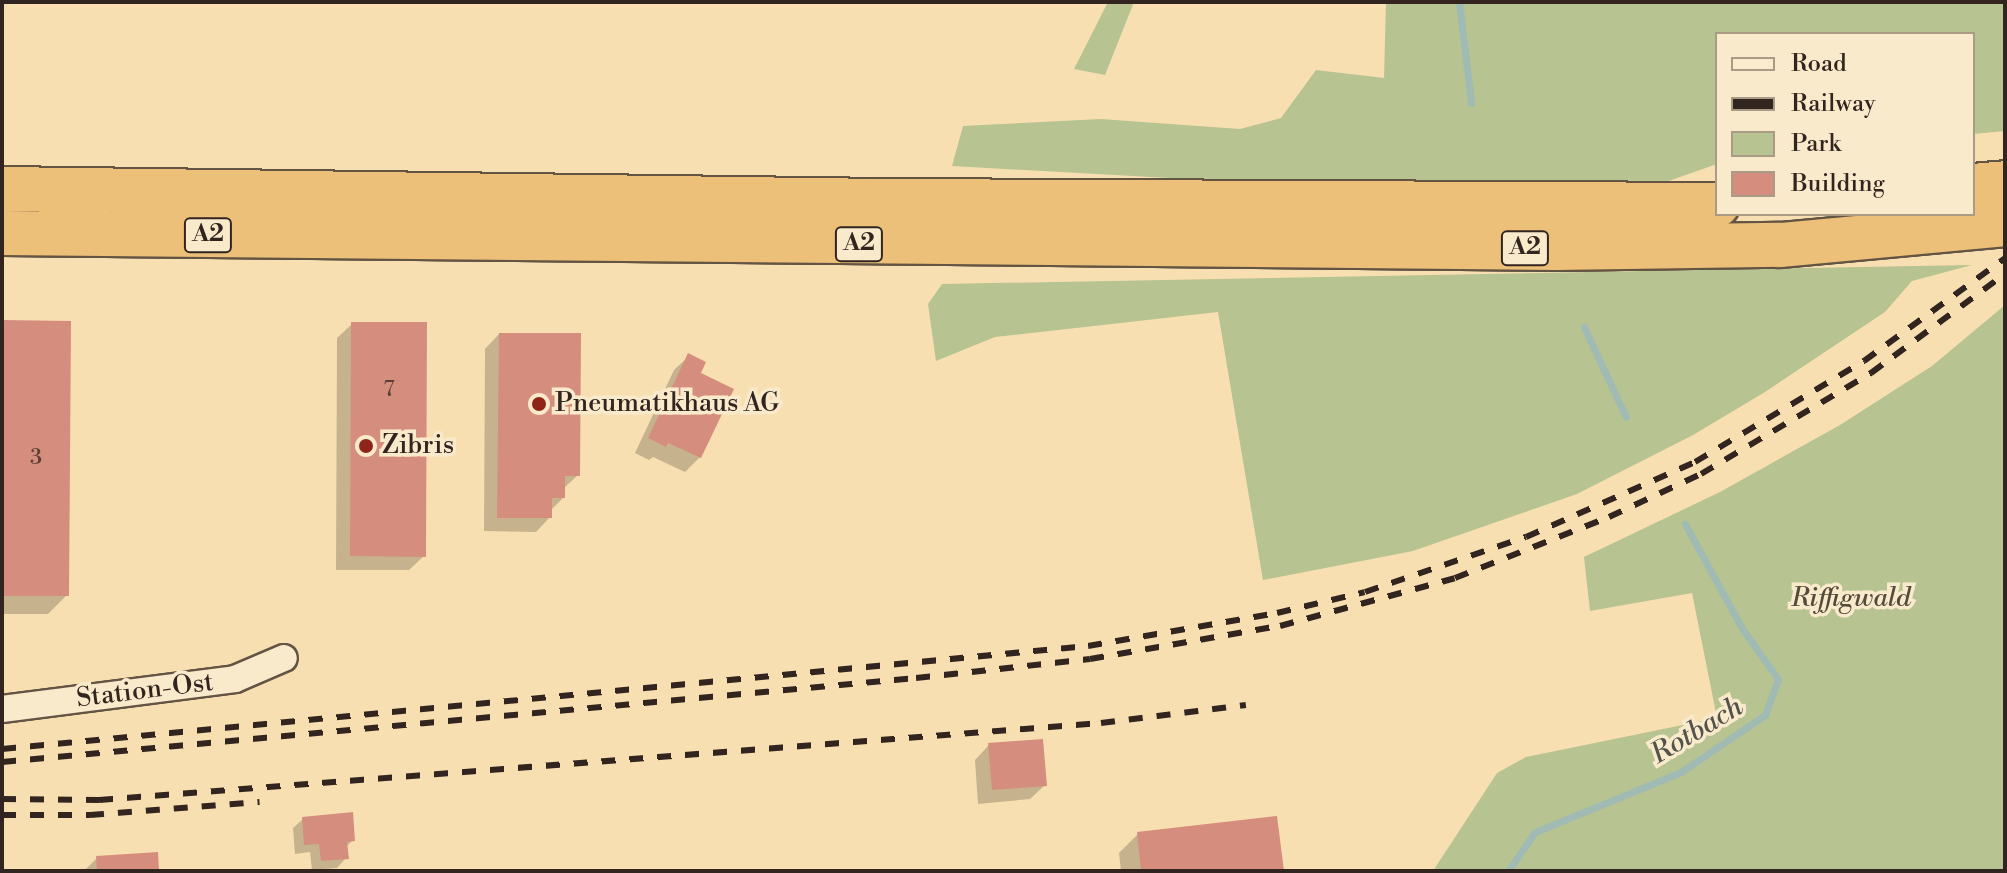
<!DOCTYPE html>
<style>
body{margin:0}
#map{position:relative;width:2007px;height:873px;overflow:hidden;background:#f8dfb1;font-family:"Libre Bodoni",serif}
div>[style]{position:absolute}
.green>*{inset:0;background:#b7c391}
.shadow>*{inset:0;background:#0003}
.stream>*{height:7px;margin:-3.5px;padding:0 3.5px;transform-origin:3.5px;border-radius:3.5px;background:#9fbbb3}
.building>*{inset:0;background:#d58e7d}
.roads{filter:drop-shadow(2px 0 #645444) drop-shadow(-2px 0 #645444) drop-shadow(0 2px #645444) drop-shadow(0 -2px #645444)}
.street>*{height:26px;margin:-13px;padding:0 13px;transform-origin:13px;border-radius:13px;background:#faeacc}
.highway>*{height:44px;margin:-22px;padding:0 22px;transform-origin:22px;border-radius:22px;background:#ecc078}
.rail>*{height:6px;margin-top:-3px;transform-origin:0;background:repeating-linear-gradient(90deg,#322520 0 14px,transparent 0 28px)}
.dots>*{width:22px;height:22px;translate:-50% -50%;box-sizing:border-box;border:4px solid #faeacc;border-radius:50%}
span{translate:-50% -50%;white-space:nowrap;text-align:center;line-height:1.15;-webkit-text-stroke:7px #faeacc;paint-order:stroke}
.number-label{font-size:22px;color:#5b3f37}
.number-label span{-webkit-text-stroke-width:0}
.shield-label span{padding:2px 6px;background:#faeacc;border:2px solid;border-radius:6px;-webkit-text-stroke-width:0}
.shield-label{font-size:24px;color:#322520;font-weight:700}
.poi-label{font-size:26px;color:#322520}
.left{translate:0 -50%;text-align:left}
.park-label{font-size:26px;color:#534c3c;font-style:italic}
.street-label{font-size:26px;color:#322520}
.water-label{font-size:28px;color:#53524c;font-style:italic}
.frame{position:absolute;inset:0;border:4px solid #322520;pointer-events:none}
.legend{position:absolute;left:1715px;top:32px;width:260px;height:184px;box-sizing:border-box;background:#faeacc;border:2px solid #aa9b87;margin:0;padding:10px 14px;list-style:none;font-size:24px;color:#322520}
.legend li{display:flex;align-items:center;gap:16px;height:40px}
.legend b{width:40px;border:2px solid #aa9b87}
</style>
<div id="map">
<div class="green">
<i style="clip-path:polygon(1108px 2px,1134px 2px,1105px 75px,1074px 69px)"></i>
<i style="clip-path:polygon(1386px 2px,2005px 2px,2005px 131px,1973px 134px,1973px 34px,1717px 34px,1717px 164px,1646px 189px,1296px 185px,952px 166px,963px 126px,1101px 119px,1240px 129px,1281px 118px,1316px 70px,1384px 78px)"></i>
<i style="clip-path:polygon(1972px 265px,1912px 281px,1885px 312px,1765px 392px,1693px 435px,1577px 494px,1413px 551px,1263px 580px,1218px 312px,995px 337px,936px 361px,928px 304px,942px 284px)"></i>
<i style="clip-path:polygon(2005px 305px,2005px 871px,1433px 871px,1497px 773px,1526px 757px,1717px 718px,1692px 593px,1590px 611px,1584px 557px,1720px 492px,1840px 425px,1932px 366px)"></i>
</div>
<div class="shadow">
<i style="clip-path:polygon(2px 322px,67px 595px,48px 614px,2px 614px)"></i>
<i style="clip-path:polygon(352px 324px,424px 556px,409px 570px,336px 570px,337px 338px)"></i>
<i style="clip-path:polygon(499px 334px,578px 475px,563px 489px,563px 498px,550px 511px,550px 517px,536px 532px,484px 531px,485px 349px)"></i>
<i style="clip-path:polygon(689px 356px,698px 374px,732px 390px,700px 457px,685px 472px,653px 457px,649px 460px,635px 453px,674px 370px)"></i>
<i style="clip-path:polygon(989px 745px,1045px 785px,1030px 799px,978px 804px,975px 760px)"></i>
<i style="clip-path:polygon(303px 819px,353px 840px,345px 848px,346px 858px,337px 868px,312px 870px,310px 852px,295px 854px,293px 828px)"></i>
<i style="clip-path:polygon(1138px 834px,1282px 871px,1121px 871px,1119px 853px)"></i>
<i style="clip-path:polygon(97px 858px,157px 871px,84px 871px)"></i>
</div>
<div class="stream">
<i style="left:1459px;top:2px;width:102px;rotate:83.2deg"></i>
<i style="left:1584px;top:327px;width:99px;rotate:65deg"></i>
<i style="left:1508px;top:871px;width:47px;rotate:-55.3deg"></i>
<i style="left:1535px;top:832px;width:158px;rotate:-22.3deg"></i>
<i style="left:1681px;top:772px;width:102px;rotate:-34.2deg"></i>
<i style="left:1765px;top:715px;width:38px;rotate:-70deg"></i>
<i style="left:1778px;top:679px;width:60px;rotate:-125.5deg"></i>
<i style="left:1743px;top:630px;width:121px;rotate:-118.7deg"></i>
</div>
<div class="building">
<i style="clip-path:polygon(2px 320px,71px 321px,69px 596px,2px 596px)"></i>
<i style="clip-path:polygon(351px 322px,427px 322px,426px 557px,350px 556px)"></i>
<i style="clip-path:polygon(499px 333px,581px 333px,580px 476px,565px 476px,565px 498px,552px 498px,552px 518px,497px 518px)"></i>
<i style="clip-path:polygon(688px 353px,706px 362px,701px 373px,734px 389px,701px 458px,668px 443px,666px 447px,648px 438px)"></i>
<i style="clip-path:polygon(1043px 739px,1047px 786px,992px 790px,988px 743px)"></i>
<i style="clip-path:polygon(353px 812px,355px 841px,347px 842px,349px 859px,321px 861px,319px 844px,304px 845px,302px 817px)"></i>
<i style="clip-path:polygon(1277px 816px,1284px 871px,1141px 871px,1137px 832px)"></i>
<i style="clip-path:polygon(158px 852px,159px 871px,97px 871px,96px 856px)"></i>
</div>
<div class="roads">
<div class="street">
<i style="left:2px;top:709px;width:235px;rotate:-7.3deg"></i>
<i style="left:235px;top:679px;width:53px;rotate:-23.2deg"></i>
</div>
<div class="highway">
<i style="left:1973px;top:186px;width:32px;rotate:-5deg"></i>
<i style="left:2px;top:189px;width:880px;rotate:0.78deg"></i>
<i style="left:882px;top:201px;width:835px;rotate:0.27deg"></i>
<i style="left:2px;top:233px;width:1554px;rotate:0.55deg"></i>
<i style="left:1556px;top:248px;width:224px;rotate:-0.8deg"></i>
<i style="left:1780px;top:245px;width:226px;rotate:-5.3deg"></i>
</div>
</div>
<div class="rail">
<i style="left:2px;top:749px;width:1091px;rotate:-5.42deg"></i>
<i style="left:1088px;top:646px;width:192px;rotate:-9.9deg"></i>
<i style="left:1277px;top:613px;width:90px;rotate:-13.4deg"></i>
<i style="left:1365px;top:592px;width:170px;rotate:-18.9deg"></i>
<i style="left:1526px;top:537px;width:185px;rotate:-23.9deg"></i>
<i style="left:1695px;top:462px;width:197px;rotate:-30.9deg"></i>
<i style="left:1864px;top:361px;width:175px;rotate:-36.1deg"></i>
<i style="left:2px;top:762px;width:918px;rotate:-5.25deg"></i>
<i style="left:916px;top:678px;width:175px;rotate:-6.2deg"></i>
<i style="left:1090px;top:659px;width:193px;rotate:-9.9deg"></i>
<i style="left:1280px;top:626px;width:181px;rotate:-15.3deg"></i>
<i style="left:1455px;top:578px;width:166px;rotate:-21.6deg"></i>
<i style="left:1609px;top:517px;width:102px;rotate:-25.1deg"></i>
<i style="left:1701px;top:474px;width:198px;rotate:-30.7deg"></i>
<i style="left:1871px;top:373px;width:167px;rotate:-36.5deg"></i>
<i style="left:2px;top:799px;width:97px;rotate:0.6deg"></i>
<i style="left:99px;top:800px;width:1005px;rotate:-4.39deg"></i>
<i style="left:1101px;top:723px;width:146px;rotate:-7.1deg"></i>
<i style="left:2px;top:815px;width:88px"></i>
<i style="left:90px;top:815px;width:170px;rotate:-4.4deg"></i>
</div>
<div class="dots">
<i style="left:539px;top:404px;background:#8f2418"></i>
<i style="left:366px;top:446px;background:#8f2418"></i>
</div>
<div class="number-label">
<span style="left:389px;top:390px">7</span>
<span style="left:36px;top:458px">3</span>
</div>
<div class="shield-label">
<span style="left:208px;top:235px">A2</span>
<span style="left:859px;top:244px">A2</span>
<span style="left:1525px;top:248px">A2</span>
</div>
<div class="poi-label">
<span class="left" style="left:555px;top:404px">Pneumatikhaus AG</span>
<span class="left" style="left:382px;top:446px">Zibris</span>
</div>
<div class="park-label">
<span style="left:1851px;top:599px">Riffigwald</span>
</div>
<div class="street-label">
<span style="left:145px;top:691px;rotate:-7deg">Station-Ost</span>
</div>
<div class="water-label">
<span style="left:1697px;top:731px;rotate:-31deg">Rotbach</span>
</div>
<div class="frame"></div>
<ul class="legend">
<li><b style="height:10px;background:#faeacc"></b>Road</li>
<li><b style="height:10px;background:#322520"></b>Railway</li>
<li><b style="height:22px;background:#b7c391"></b>Park</li>
<li><b style="height:22px;background:#d58e7d"></b>Building</li>
</ul>
</div>
